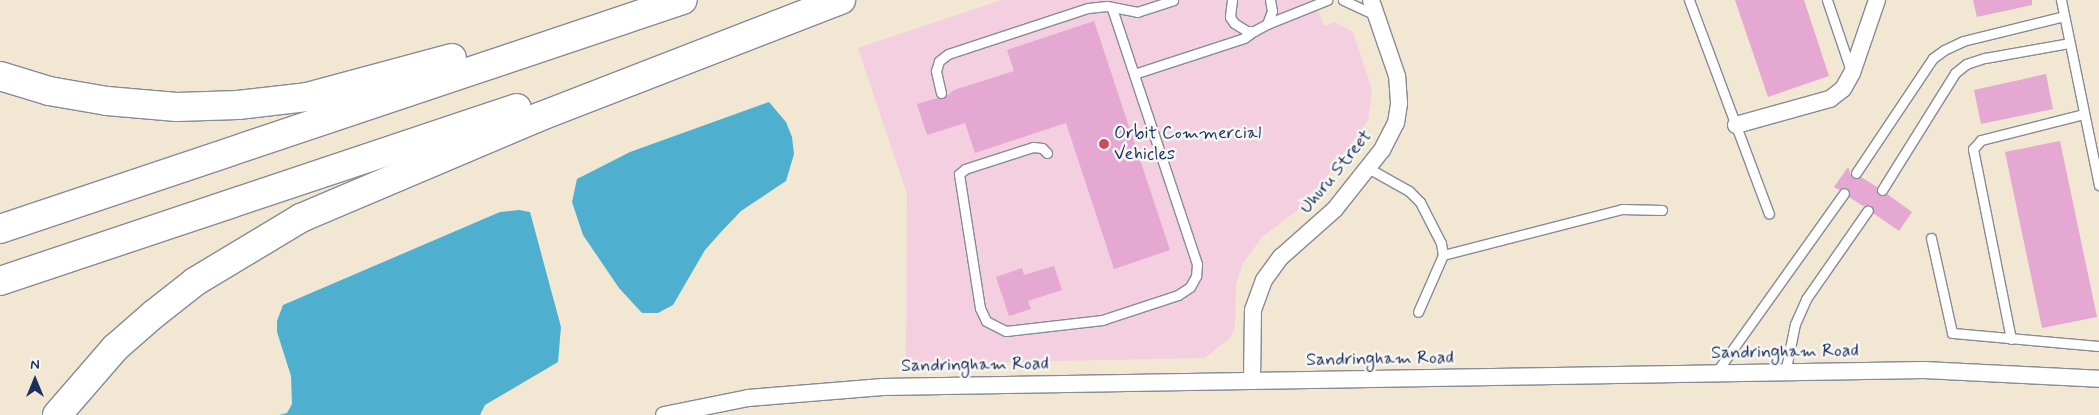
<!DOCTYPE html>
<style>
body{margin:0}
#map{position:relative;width:2099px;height:415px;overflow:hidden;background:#f1e7d2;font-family:Mynerve,sans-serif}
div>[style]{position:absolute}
.built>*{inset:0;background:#f3cfe0}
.water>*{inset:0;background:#4fafce}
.building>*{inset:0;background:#e4a8d3}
.roads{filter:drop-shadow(1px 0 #868b98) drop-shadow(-1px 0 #868b98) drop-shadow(0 1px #868b98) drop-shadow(0 -1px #868b98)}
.service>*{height:9px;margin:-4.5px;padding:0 4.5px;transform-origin:4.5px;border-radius:4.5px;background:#fff}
.minor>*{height:16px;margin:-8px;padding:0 8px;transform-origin:8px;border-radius:8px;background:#fff}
.motorway>*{height:28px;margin:-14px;padding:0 14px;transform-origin:14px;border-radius:14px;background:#fff}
.dots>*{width:14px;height:14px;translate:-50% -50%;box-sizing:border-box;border:2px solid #f6f6f2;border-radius:50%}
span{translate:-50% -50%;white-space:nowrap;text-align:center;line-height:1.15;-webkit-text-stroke:5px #f6f6f2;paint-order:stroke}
.poi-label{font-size:18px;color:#1b2f5e}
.left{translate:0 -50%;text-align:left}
.street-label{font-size:18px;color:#1b2f5e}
.north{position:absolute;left:10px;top:355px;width:50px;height:50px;-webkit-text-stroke:4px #f6f6f2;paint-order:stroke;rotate:0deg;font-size:14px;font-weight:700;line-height:20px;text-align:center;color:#1b2f5e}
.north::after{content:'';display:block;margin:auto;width:18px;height:22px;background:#1b2f5e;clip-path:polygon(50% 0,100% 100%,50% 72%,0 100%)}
</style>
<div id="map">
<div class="built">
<i style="clip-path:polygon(1002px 0,1314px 0,1324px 26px,1335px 22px,1353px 32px,1372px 90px,1368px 120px,1308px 202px,1262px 237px,1243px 263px,1236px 284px,1235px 327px,1231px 337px,1205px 358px,906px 364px,907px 194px,858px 48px)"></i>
</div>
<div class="water">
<i style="clip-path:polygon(769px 102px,786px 122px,792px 137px,794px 154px,786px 181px,741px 211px,721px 232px,705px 250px,673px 305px,658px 313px,642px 313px,619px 288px,583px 235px,572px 202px,577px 179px,630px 152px)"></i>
<i style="clip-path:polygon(519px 210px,530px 212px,561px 327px,558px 362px,485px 405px,480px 415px,279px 415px,287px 413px,292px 404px,291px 376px,277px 332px,277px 321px,283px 305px,500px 212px)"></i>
</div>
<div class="building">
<i style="clip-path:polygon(1735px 0,1804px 0,1829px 76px,1768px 97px)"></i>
<i style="clip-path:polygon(1973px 0,2032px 0,2032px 5px,1977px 17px)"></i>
<i style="clip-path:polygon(1094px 21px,1170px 250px,1114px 269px,1066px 123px,975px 153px,965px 123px,927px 135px,917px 104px,937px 98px,943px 99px,954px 90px,1014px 71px,1007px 50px)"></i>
<i style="clip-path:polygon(2046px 74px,2053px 109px,1981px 124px,1974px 90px)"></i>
<i style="clip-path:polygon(2060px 141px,2097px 317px,2042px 328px,2005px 152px)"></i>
<i style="clip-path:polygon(1848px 167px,1852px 178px,1861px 177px,1877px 187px,1878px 195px,1887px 194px,1912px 212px,1899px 231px,1873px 213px,1871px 205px,1863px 206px,1849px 197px,1847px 188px,1839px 190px,1834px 187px)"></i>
<i style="clip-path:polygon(1054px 266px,1062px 290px,1028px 301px,1031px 309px,1009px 316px,996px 277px,1022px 268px,1024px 275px)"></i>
</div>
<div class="roads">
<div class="service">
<i style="left:1232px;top:0;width:17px;rotate:97deg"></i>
<i style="left:1230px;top:17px;width:7px;rotate:56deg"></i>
<i style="left:1234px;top:23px;width:15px;rotate:32deg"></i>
<i style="left:1247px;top:31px;width:7px"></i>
<i style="left:1254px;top:31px;width:15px;rotate:-28deg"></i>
<i style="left:1267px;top:24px;width:14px;rotate:-69deg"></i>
<i style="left:1272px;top:11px;width:11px;rotate:-100deg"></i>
<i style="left:1343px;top:0;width:35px;rotate:25deg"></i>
<i style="left:1689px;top:0;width:228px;rotate:69.5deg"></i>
<i style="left:1827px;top:0;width:75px;rotate:71.3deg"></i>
<i style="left:2061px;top:0;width:189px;rotate:78.4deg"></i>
<i style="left:1267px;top:24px;width:65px;rotate:-21.8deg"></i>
<i style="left:1134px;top:74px;width:116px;rotate:-18.1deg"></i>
<i style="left:1244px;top:38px;width:12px;rotate:-35deg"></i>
<i style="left:941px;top:93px;width:23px;rotate:-103deg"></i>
<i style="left:936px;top:71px;width:10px;rotate:-73deg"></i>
<i style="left:939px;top:61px;width:11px;rotate:-38deg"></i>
<i style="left:948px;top:54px;width:147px;rotate:-18.2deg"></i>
<i style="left:1088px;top:8px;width:19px;rotate:-6deg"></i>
<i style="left:1107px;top:6px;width:31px;rotate:11deg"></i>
<i style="left:1137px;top:12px;width:38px;rotate:-18deg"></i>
<i style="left:1047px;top:153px;width:7px;rotate:-135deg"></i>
<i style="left:1042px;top:148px;width:9px;rotate:-174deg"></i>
<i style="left:1033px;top:147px;width:71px;rotate:162.1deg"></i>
<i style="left:965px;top:169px;width:8px;rotate:140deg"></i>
<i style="left:959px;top:174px;width:136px;rotate:81.1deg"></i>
<i style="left:980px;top:308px;width:14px;rotate:65deg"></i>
<i style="left:986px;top:321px;width:22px;rotate:27deg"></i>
<i style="left:1006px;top:331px;width:97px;rotate:-6.5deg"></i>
<i style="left:1102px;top:320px;width:80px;rotate:-18.2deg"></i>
<i style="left:1178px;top:295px;width:14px;rotate:-34deg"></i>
<i style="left:1190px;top:287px;width:13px;rotate:-61deg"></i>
<i style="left:1196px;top:276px;width:12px;rotate:-85deg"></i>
<i style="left:1197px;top:264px;width:270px;rotate:-108.4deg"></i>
<i style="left:1368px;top:168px;width:47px;rotate:29.3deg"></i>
<i style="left:1409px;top:191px;width:16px;rotate:45deg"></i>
<i style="left:1420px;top:202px;width:46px;rotate:62.9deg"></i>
<i style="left:1441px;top:243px;width:12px;rotate:81deg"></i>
<i style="left:1443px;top:255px;width:62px;rotate:113.7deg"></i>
<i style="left:1856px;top:173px;width:138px;rotate:-56.2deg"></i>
<i style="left:1933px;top:58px;width:14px;rotate:-36deg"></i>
<i style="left:1944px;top:50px;width:21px;rotate:-25deg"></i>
<i style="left:1963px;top:41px;width:104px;rotate:-13.9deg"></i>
<i style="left:1882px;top:190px;width:138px;rotate:-58deg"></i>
<i style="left:1955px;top:73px;width:14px;rotate:-39deg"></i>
<i style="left:1966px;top:64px;width:20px;rotate:-18deg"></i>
<i style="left:1985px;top:58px;width:85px;rotate:-10.1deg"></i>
<i style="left:1931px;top:238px;width:97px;rotate:77.5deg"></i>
<i style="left:1952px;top:333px;width:148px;rotate:5.1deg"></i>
<i style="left:1443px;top:255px;width:185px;rotate:-14.4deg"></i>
<i style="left:1622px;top:209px;width:40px;rotate:1.4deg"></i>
<i style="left:2011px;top:339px;width:194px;rotate:-101.3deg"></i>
<i style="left:1973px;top:149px;width:12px;rotate:-48deg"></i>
<i style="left:1981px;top:140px;width:106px;rotate:-14.2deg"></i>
<i style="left:1785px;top:373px;width:50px;rotate:-78.5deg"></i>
<i style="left:1795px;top:324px;width:27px;rotate:-66deg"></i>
<i style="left:1806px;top:299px;width:108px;rotate:-55.1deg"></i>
<i style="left:1715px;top:374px;width:222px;rotate:-54.5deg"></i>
</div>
<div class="minor">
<i style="left:1736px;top:125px;width:98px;rotate:-15.5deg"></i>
<i style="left:1830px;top:99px;width:16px;rotate:-38deg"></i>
<i style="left:1843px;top:89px;width:18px;rotate:-61deg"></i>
<i style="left:1852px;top:73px;width:77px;rotate:-71.1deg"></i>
<i style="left:1252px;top:381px;width:71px;rotate:-89.2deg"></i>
<i style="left:1253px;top:310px;width:32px;rotate:-70deg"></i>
<i style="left:1264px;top:280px;width:29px;rotate:-54deg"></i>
<i style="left:1281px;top:257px;width:72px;rotate:-41.6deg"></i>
<i style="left:1335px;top:209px;width:75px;rotate:-51.5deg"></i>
<i style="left:1382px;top:150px;width:30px;rotate:-63deg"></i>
<i style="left:1396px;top:123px;width:20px;rotate:-81deg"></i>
<i style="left:1399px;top:103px;width:27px;rotate:-94deg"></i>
<i style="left:1397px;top:76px;width:80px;rotate:-108.9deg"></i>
<i style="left:664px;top:415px;width:86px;rotate:-11.4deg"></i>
<i style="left:748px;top:398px;width:135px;rotate:-4.7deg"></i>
<i style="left:883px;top:387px;width:1041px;rotate:-0.94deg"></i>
<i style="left:1924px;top:370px;width:175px;rotate:2.9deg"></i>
</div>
<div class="motorway">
<i style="left:0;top:76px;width:51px;rotate:17deg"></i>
<i style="left:49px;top:91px;width:59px;rotate:9.8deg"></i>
<i style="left:107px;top:101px;width:70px;rotate:4.9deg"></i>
<i style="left:177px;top:107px;width:61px;rotate:-1.9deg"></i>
<i style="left:238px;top:105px;width:69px;rotate:-6.6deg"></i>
<i style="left:307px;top:97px;width:150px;rotate:-15.1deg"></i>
<i style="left:0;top:229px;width:720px;rotate:-18.54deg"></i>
<i style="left:0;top:281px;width:545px;rotate:-18.5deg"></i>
<i style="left:57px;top:415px;width:89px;rotate:-49.1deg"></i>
<i style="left:115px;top:348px;width:52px;rotate:-41.1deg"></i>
<i style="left:154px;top:314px;width:53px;rotate:-38.2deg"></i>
<i style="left:196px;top:281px;width:122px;rotate:-31deg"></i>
<i style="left:301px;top:218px;width:259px;rotate:-23deg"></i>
<i style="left:539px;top:117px;width:324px;rotate:-21.2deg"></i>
</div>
</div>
<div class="dots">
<i style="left:1104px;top:144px;background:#d1495b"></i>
</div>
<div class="poi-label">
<span class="left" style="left:1114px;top:144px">Orbit Commercial<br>Vehicles</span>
</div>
<div class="street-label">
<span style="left:1336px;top:172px;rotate:-51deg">Uhuru Street</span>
<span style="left:1785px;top:352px;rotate:-1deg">Sandringham Road</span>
<span style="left:1380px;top:359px;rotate:-1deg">Sandringham Road</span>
<span style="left:975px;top:365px;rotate:-1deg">Sandringham Road</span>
</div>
<div class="north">N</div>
</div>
